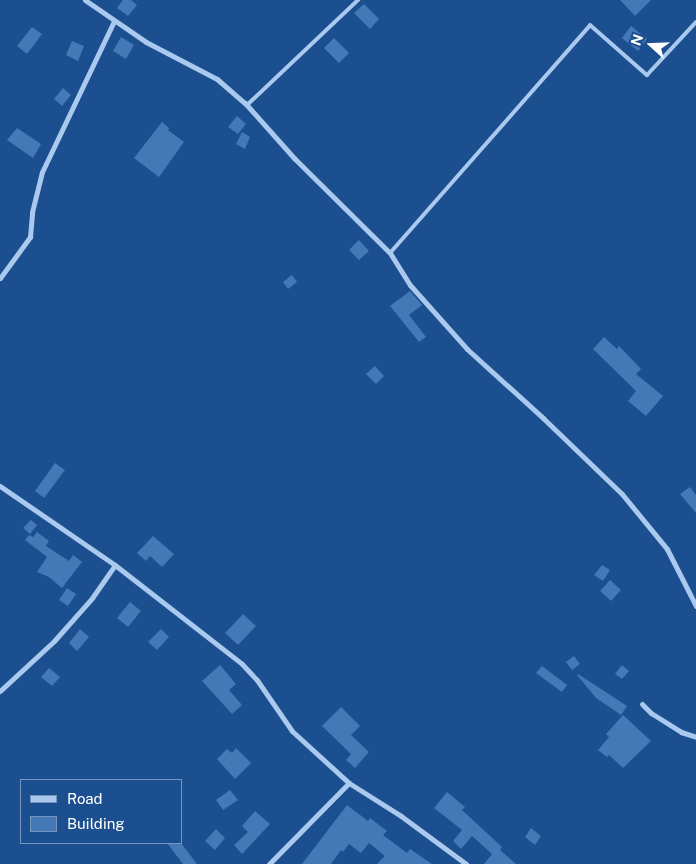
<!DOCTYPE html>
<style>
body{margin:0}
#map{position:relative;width:696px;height:864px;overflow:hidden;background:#1b4f8f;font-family:"Public Sans",sans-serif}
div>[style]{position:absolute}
.building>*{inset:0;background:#4478b7}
.service>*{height:4px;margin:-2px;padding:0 2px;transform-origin:2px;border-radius:2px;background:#a9c9ee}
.minor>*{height:5px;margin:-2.5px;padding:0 2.5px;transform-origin:2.5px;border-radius:2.5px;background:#a9c9ee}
span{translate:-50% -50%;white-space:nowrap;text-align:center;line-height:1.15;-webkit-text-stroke:4px #1b4f8f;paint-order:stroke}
.legend{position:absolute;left:20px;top:779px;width:162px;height:65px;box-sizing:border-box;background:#1b4f8f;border:1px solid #7695bc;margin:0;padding:6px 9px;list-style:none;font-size:15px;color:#fff}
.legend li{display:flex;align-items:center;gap:10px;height:25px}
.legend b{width:25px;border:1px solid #7695bc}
.north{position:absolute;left:626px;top:20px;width:50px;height:50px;-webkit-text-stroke:4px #1b4f8f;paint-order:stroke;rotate:290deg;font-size:14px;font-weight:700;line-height:20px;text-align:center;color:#fff}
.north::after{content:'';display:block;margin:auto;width:18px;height:22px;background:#fff;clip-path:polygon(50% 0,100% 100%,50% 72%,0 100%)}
</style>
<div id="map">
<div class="building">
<i style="clip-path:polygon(123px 0,131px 0,137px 5px,128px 16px,117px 8px)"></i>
<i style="clip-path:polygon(620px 0,651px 0,635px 16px)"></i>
<i style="clip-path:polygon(364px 4px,379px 19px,370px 29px,354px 13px)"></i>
<i style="clip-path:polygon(631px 26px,647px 39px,638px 51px,622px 38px)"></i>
<i style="clip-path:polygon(32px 27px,42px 34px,27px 54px,17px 46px)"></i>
<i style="clip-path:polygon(121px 37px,134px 45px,126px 59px,113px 51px)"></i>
<i style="clip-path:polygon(334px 38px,349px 53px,339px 63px,324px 48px)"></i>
<i style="clip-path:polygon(72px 41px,84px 46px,78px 61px,66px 55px)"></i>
<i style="clip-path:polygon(63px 88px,71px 95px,62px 106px,54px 99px)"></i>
<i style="clip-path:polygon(237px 116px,246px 124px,238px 134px,228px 127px)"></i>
<i style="clip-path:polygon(162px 122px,169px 128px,168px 130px,184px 142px,159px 177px,134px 158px)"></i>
<i style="clip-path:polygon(17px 128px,41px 144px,33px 158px,7px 140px)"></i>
<i style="clip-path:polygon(242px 132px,250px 137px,245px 149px,236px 144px)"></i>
<i style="clip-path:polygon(359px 240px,369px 251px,359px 260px,349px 250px)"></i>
<i style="clip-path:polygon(292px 275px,297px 282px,288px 289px,283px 282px)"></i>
<i style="clip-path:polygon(410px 291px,422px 305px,409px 315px,426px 337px,419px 342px,390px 306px)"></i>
<i style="clip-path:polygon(604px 337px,617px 349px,619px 346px,641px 369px,636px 374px,663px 396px,646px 416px,628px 401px,636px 391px,593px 349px)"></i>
<i style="clip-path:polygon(375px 366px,384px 376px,376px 384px,366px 374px)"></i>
<i style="clip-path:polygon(55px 463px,65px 470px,44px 498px,35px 491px)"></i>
<i style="clip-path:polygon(690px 487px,696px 495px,696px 513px,680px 494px)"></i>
<i style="clip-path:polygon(31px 520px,37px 525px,30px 534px,23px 528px)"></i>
<i style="clip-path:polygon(37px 532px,49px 541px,46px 546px,69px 561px,73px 555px,82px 562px,62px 588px,49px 577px,37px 572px,47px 557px,25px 540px,29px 535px,33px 537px)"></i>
<i style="clip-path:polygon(153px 536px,174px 554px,162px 567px,150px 556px,146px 561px,137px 553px)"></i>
<i style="clip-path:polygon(602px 565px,610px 570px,603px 581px,594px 575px)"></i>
<i style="clip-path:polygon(610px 580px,621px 590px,611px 601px,600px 591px)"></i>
<i style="clip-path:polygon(67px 588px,76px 594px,68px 606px,59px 600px)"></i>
<i style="clip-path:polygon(130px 602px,141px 611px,128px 627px,117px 618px)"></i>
<i style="clip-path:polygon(243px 614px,256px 626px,238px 645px,225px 633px)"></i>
<i style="clip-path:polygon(80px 629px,89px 637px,77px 651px,69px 643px)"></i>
<i style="clip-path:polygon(161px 629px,169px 637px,157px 650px,148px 642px)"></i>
<i style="clip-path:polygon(574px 656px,580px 664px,572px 670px,566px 662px)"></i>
<i style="clip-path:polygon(220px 665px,236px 684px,229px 690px,242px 705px,232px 714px,202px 681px)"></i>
<i style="clip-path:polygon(622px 665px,629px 671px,622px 679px,615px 674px)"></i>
<i style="clip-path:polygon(542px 666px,567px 685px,562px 692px,536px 673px)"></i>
<i style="clip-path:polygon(49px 668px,60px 677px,52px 686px,41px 677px)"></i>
<i style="clip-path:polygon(578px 674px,627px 706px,621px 715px,596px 698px,577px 675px)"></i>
<i style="clip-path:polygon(341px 707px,360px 726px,351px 735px,369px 752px,355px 768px,346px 760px,351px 754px,322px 726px)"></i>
<i style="clip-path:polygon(623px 715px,651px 741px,623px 768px,609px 755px,607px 757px,598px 750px,609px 737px,606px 734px)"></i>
<i style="clip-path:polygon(236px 748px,251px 763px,235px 779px,217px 759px,227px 749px,232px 753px)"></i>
<i style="clip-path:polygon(230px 790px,238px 800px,223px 810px,216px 800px)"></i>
<i style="clip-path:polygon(447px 792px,465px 807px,462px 810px,502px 847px,500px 850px,516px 864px,484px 864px,492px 854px,472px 836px,461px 849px,453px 841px,462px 830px,434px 808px)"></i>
<i style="clip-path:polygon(347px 805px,368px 821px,370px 818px,387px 831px,383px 835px,407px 853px,410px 849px,432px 864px,377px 864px,385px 856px,369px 843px,361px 853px,349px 844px,343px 852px,341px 850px,331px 864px,302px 864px)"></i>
<i style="clip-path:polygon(255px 811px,270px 824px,242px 854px,234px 845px,248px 832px,242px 826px)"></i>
<i style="clip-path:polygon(531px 828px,541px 836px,535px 845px,525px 837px)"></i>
<i style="clip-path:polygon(216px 829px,225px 838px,215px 850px,205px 841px)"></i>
<i style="clip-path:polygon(167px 843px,181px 843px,197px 864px,183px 864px)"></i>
</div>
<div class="service">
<i style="left:247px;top:105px;width:153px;rotate:-43.4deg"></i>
<i style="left:390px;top:253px;width:303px;rotate:-48.7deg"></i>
<i style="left:590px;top:25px;width:76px;rotate:41.3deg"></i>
<i style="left:647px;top:75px;width:72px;rotate:-47.2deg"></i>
</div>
<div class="minor">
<i style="left:85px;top:0;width:74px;rotate:34.5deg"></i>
<i style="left:146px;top:42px;width:80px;rotate:27.5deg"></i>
<i style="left:217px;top:79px;width:37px;rotate:41deg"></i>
<i style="left:245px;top:103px;width:74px;rotate:48.3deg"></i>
<i style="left:294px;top:158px;width:135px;rotate:44.7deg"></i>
<i style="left:390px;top:253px;width:38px;rotate:58deg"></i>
<i style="left:410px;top:285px;width:86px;rotate:48.3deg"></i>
<i style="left:467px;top:349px;width:103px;rotate:42.2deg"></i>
<i style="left:543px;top:418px;width:110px;rotate:43.9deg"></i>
<i style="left:622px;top:494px;width:71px;rotate:50.7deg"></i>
<i style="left:667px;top:549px;width:64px;rotate:63deg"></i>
<i style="left:0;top:278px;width:51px;rotate:-53.8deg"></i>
<i style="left:30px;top:237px;width:25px;rotate:-85deg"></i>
<i style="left:32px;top:212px;width:41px;rotate:-76deg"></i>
<i style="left:42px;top:172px;width:167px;rotate:-64.5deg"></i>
<i style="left:0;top:486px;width:140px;rotate:34.5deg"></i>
<i style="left:115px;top:565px;width:161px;rotate:37.9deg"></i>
<i style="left:242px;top:664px;width:22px;rotate:47deg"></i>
<i style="left:257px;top:680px;width:62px;rotate:55.5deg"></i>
<i style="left:292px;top:731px;width:77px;rotate:42.4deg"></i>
<i style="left:349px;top:783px;width:62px;rotate:32.4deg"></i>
<i style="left:401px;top:816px;width:81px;rotate:36.4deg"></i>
<i style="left:0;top:691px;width:74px;rotate:-42.8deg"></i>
<i style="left:54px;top:641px;width:57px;rotate:-48.5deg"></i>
<i style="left:92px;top:598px;width:40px;rotate:-55.1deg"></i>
<i style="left:642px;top:704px;width:13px;rotate:45deg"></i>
<i style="left:651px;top:713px;width:36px;rotate:32deg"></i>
<i style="left:681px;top:732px;width:16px;rotate:18deg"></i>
<i style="left:269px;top:864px;width:114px;rotate:-45.4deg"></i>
</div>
<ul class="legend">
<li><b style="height:6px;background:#a9c9ee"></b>Road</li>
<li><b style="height:14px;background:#4478b7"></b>Building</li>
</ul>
<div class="north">N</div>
</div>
